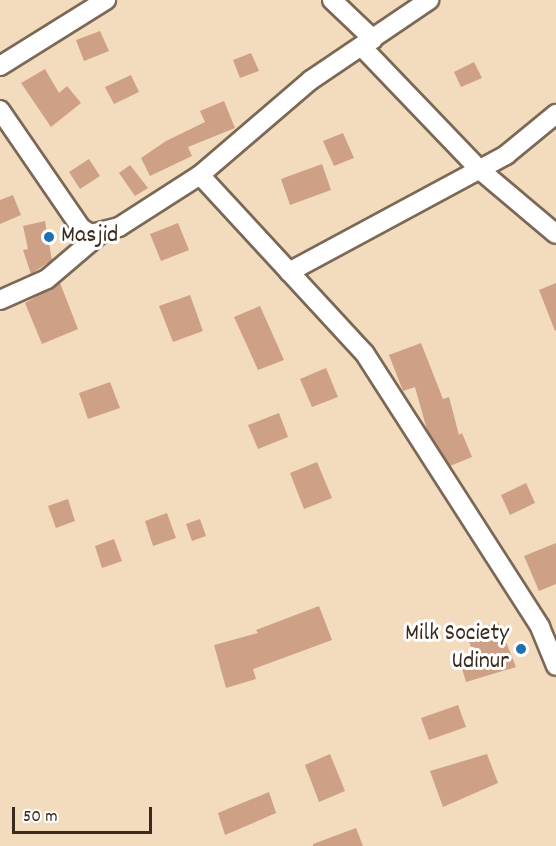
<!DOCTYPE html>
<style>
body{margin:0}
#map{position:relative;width:556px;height:846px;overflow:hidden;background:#f3dcbe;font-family:Dekko,sans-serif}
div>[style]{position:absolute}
.building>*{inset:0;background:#cea085}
.roads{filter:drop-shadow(2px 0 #7b6856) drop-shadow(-2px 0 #7b6856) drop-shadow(0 2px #7b6856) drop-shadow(0 -2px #7b6856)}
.minor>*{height:18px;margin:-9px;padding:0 9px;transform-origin:9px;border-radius:9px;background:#fff}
.dots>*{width:16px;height:16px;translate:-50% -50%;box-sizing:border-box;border:3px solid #fff;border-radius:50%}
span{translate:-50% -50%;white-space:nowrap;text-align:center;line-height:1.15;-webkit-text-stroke:6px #fff;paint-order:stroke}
.poi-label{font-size:24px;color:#3b2a1e}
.left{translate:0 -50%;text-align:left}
.right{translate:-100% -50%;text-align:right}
.scale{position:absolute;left:12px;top:807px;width:140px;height:27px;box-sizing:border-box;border:3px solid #3b2a1e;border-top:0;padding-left:8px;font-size:18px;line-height:21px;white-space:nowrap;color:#3b2a1e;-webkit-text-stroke:4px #fff;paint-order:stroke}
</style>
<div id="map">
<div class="building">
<i style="clip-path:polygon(100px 31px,109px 51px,84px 61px,76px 40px)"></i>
<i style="clip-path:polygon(251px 53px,259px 71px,240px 78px,233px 60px)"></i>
<i style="clip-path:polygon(474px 62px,482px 78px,461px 87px,454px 72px)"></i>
<i style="clip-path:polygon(45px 69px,59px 93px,67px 86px,81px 103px,51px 127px,21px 83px)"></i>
<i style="clip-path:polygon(131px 75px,139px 92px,114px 104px,105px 87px)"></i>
<i style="clip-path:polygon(224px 101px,235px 128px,188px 147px,192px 156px,150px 176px,141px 158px,166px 141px,205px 122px,200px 111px)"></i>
<i style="clip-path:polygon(343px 133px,354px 158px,334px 166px,323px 141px)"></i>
<i style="clip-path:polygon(89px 159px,100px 176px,80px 189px,69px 172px)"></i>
<i style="clip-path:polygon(322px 164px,331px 190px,290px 205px,281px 179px)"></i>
<i style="clip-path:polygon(130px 165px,148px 188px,135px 196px,119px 173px)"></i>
<i style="clip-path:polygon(13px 195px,21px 215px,0 224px,0 200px)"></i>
<i style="clip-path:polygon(45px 221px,52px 260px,31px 274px,23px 250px,28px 249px,23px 226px)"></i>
<i style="clip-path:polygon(178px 223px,189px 250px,161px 261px,150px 234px)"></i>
<i style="clip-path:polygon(60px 283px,78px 329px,42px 344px,25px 303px)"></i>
<i style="clip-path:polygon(556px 283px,556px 330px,555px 331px,539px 290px)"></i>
<i style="clip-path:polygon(190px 295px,203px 331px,173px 342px,159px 306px)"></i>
<i style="clip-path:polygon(260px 306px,284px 360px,258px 370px,234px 317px)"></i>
<i style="clip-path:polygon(421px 343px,443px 399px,449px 397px,459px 435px,462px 433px,472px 457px,450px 466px,427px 430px,415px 387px,403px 391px,389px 355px)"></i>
<i style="clip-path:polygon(326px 368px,338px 397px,312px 407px,300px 379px)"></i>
<i style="clip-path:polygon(110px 382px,120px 408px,88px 419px,79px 393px)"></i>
<i style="clip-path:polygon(279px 413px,288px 437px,258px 449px,248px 425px)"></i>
<i style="clip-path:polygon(317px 462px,332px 498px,304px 509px,290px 473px)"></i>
<i style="clip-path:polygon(526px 483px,535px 503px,510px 515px,501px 495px)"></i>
<i style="clip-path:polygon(68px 499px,75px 521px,56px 528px,48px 506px)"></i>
<i style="clip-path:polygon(167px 513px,176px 538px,153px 546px,145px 521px)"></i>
<i style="clip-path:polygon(200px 519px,206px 536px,192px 541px,186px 524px)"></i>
<i style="clip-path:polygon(114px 539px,122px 561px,102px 568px,95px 546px)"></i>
<i style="clip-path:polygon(556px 543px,556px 584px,539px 591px,524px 556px)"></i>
<i style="clip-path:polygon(319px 606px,332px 640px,253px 669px,256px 679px,226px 688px,214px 645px,258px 633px,256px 630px)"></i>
<i style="clip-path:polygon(498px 622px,516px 667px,466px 682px,461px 665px,476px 660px,466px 634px)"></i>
<i style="clip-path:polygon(458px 705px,466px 727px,429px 740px,421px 718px)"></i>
<i style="clip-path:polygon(330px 754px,345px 791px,319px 802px,305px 765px)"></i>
<i style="clip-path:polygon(487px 754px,498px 783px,443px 807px,430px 771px)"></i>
<i style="clip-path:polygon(269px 792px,276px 813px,225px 835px,218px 813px)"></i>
<i style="clip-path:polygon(356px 828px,363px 846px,313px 846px,313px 844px)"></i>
</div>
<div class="roads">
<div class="minor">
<i style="left:332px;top:0;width:57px;rotate:43.6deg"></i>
<i style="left:362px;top:47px;width:170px;rotate:46.2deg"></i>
<i style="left:480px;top:170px;width:99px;rotate:40.1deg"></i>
<i style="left:0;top:66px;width:125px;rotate:-31.9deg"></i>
<i style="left:0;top:110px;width:143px;rotate:55.5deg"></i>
<i style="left:81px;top:228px;width:12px;rotate:31deg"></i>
<i style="left:91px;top:234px;width:29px;rotate:-14deg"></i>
<i style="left:119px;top:227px;width:96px;rotate:-32.7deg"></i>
<i style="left:200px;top:175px;width:243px;rotate:47.3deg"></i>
<i style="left:365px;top:354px;width:324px;rotate:57.3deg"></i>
<i style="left:540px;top:627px;width:42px;rotate:67.7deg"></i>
<i style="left:200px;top:175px;width:146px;rotate:-40.6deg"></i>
<i style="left:311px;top:80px;width:143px;rotate:-34.1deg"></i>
<i style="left:289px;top:272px;width:247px;rotate:-28.3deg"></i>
<i style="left:506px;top:155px;width:65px;rotate:-39.4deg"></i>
<i style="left:0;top:300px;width:51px;rotate:-24.1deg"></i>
<i style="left:47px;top:279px;width:71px;rotate:-40.4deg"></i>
</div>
</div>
<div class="dots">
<i style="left:49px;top:237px;background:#1f6fb2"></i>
<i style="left:521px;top:649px;background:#1f6fb2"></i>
</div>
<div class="poi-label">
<span class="left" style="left:61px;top:237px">Masjid</span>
<span class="right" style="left:509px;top:649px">Milk Society<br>Udinur</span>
</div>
<div class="scale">50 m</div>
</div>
